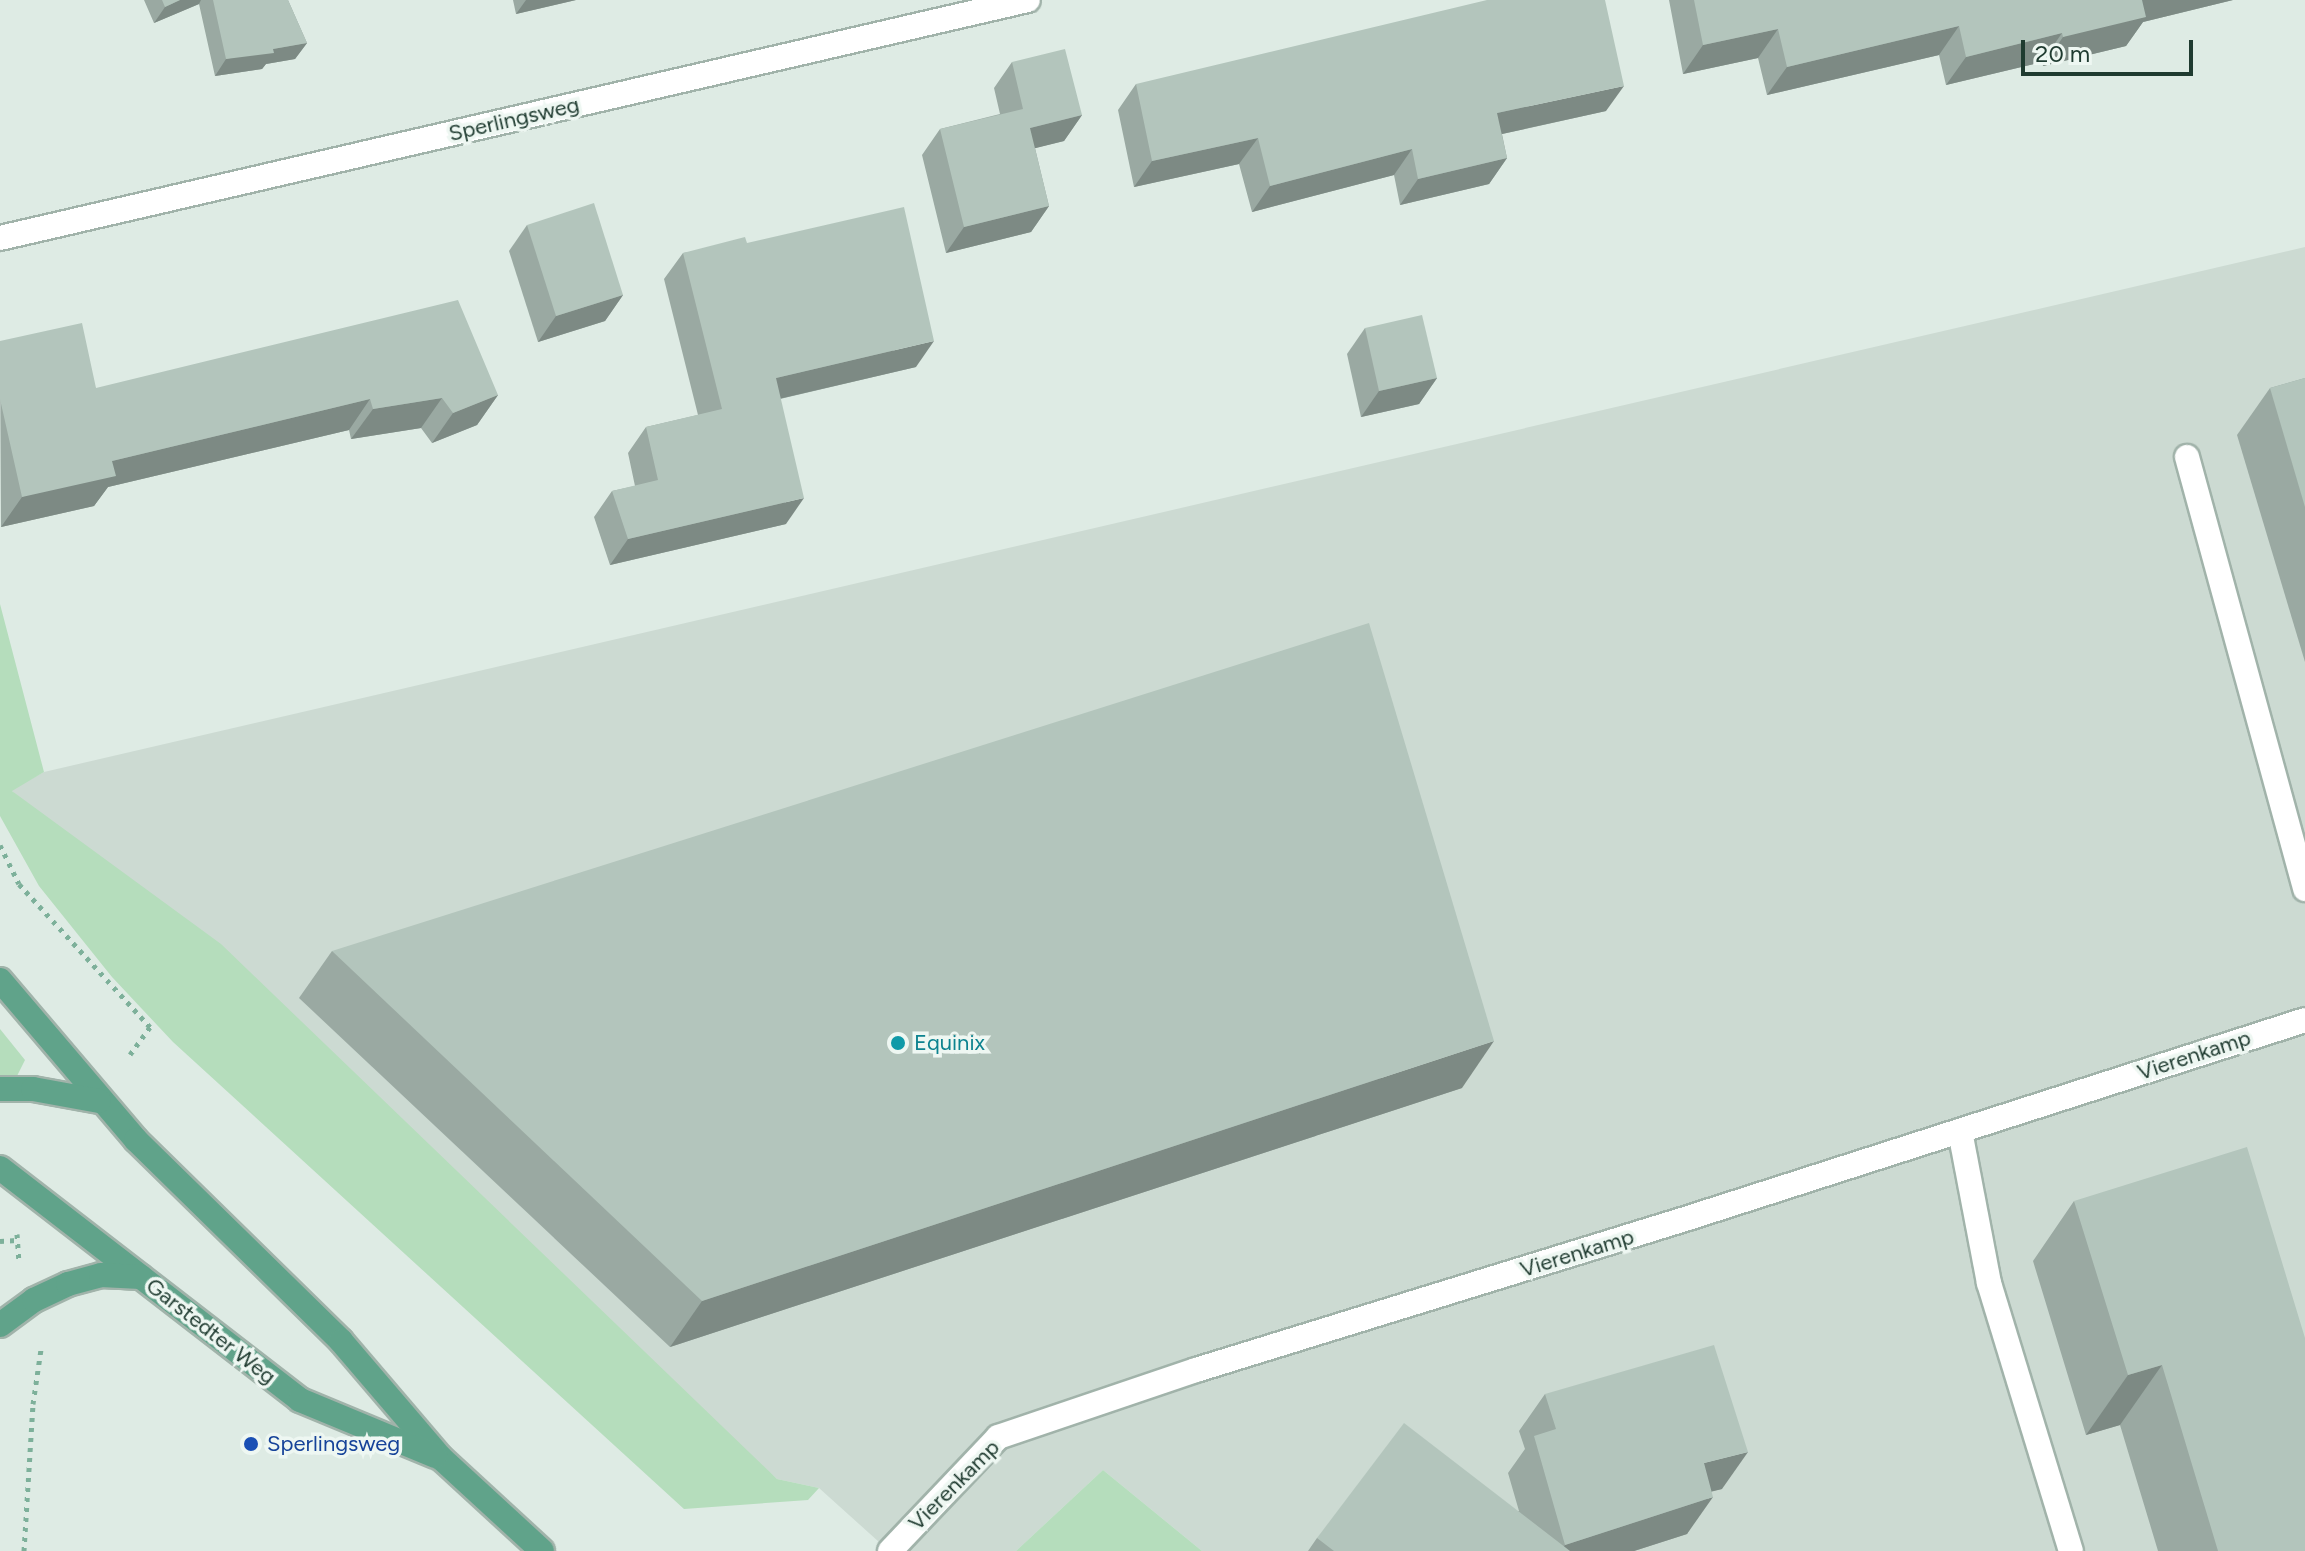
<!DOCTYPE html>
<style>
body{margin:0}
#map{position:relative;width:2305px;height:1551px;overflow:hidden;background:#deebe4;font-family:Figtree,sans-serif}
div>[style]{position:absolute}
.built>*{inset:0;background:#ccdad2}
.green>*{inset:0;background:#b5ddbc}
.path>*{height:5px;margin-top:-2.5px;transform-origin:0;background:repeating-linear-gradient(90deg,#7db09a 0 4px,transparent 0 10px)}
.roads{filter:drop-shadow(2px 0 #a1b3aa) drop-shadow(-2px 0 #a1b3aa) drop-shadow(0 2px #a1b3aa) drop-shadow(0 -2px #a1b3aa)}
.minor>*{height:24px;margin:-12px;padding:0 12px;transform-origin:12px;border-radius:12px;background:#fff}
.major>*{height:24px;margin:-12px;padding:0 12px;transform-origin:12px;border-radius:12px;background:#60a38a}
.wall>*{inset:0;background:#9aa9a2}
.shaded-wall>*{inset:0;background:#7d8a84}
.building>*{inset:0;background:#b3c5bc}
.dots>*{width:22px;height:22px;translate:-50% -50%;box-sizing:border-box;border:4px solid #eef7f2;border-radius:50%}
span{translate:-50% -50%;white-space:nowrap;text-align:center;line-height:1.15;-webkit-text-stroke:7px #eef7f2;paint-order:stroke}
.street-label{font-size:22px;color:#1f3b30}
.culture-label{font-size:22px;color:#0d838f}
.left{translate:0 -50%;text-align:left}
.transit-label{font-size:22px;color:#164399}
.scale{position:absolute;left:2021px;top:40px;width:172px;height:36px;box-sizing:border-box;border:4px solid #1f3b30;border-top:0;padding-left:10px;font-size:24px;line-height:28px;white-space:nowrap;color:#1f3b30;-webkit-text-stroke:6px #eef7f2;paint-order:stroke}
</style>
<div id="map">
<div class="built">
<i style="clip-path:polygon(2305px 247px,2305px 1551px,1202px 1551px,1103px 1470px,1016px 1551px,889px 1551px,819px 1488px,777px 1479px,11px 790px,44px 772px)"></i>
</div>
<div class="green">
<i style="clip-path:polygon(0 604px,44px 772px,12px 791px,221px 944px,777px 1479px,819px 1488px,808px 1500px,684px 1509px,173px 1042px,112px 977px,39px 886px,0 816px)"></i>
<i style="clip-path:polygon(0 1029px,25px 1060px,17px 1076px,0 1075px)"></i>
<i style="clip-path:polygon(1103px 1470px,1202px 1551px,1016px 1551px)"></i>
</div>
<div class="path">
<i style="left:0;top:845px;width:43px;rotate:64deg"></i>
<i style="left:19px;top:884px;width:194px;rotate:47.5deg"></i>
<i style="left:150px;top:1027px;width:34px;rotate:126deg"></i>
<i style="left:17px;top:1234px;width:26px;rotate:86deg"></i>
<i style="left:0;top:1241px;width:17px;rotate:-3deg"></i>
<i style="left:24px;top:1551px;width:147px;rotate:-86.5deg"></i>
<i style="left:33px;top:1404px;width:56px;rotate:-81.7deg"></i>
</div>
<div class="roads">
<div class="minor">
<i style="left:0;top:238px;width:1055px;rotate:-13.04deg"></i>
<i style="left:2187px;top:457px;width:448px;rotate:74.7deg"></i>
<i style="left:1960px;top:1131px;width:155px;rotate:79.2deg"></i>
<i style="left:1989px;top:1283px;width:280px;rotate:73deg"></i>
<i style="left:890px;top:1551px;width:157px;rotate:-46.5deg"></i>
<i style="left:998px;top:1437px;width:209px;rotate:-18.7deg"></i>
<i style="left:1196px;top:1370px;width:512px;rotate:-17.16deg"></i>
<i style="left:1685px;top:1219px;width:651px;rotate:-17.79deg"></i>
</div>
<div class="major">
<i style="left:0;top:980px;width:210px;rotate:49.6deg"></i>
<i style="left:136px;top:1140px;width:287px;rotate:44.4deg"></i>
<i style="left:341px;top:1341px;width:154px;rotate:49.5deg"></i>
<i style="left:441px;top:1458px;width:137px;rotate:42.6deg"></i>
<i style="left:0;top:1089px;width:33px"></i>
<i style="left:33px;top:1089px;width:67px;rotate:10.3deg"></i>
<i style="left:0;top:1168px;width:379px;rotate:37.7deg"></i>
<i style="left:300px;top:1400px;width:146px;rotate:22.5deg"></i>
<i style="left:0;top:1325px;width:42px;rotate:-36.3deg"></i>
<i style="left:34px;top:1300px;width:38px;rotate:-25deg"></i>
<i style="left:68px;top:1284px;width:34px;rotate:-15deg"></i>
<i style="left:101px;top:1275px;width:40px;rotate:2.9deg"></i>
</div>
</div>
<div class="wall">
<i style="clip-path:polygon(144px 0,288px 0,307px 43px,295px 59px,266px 64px,262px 69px,215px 76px,199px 4px,154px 23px)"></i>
<i style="clip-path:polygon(513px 0,576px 0,516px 14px)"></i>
<i style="clip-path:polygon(1669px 0,2233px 0,2143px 22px,2126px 46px,2043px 66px,2042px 62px,1946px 85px,1939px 55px,1767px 95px,1758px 58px,1683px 74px)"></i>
<i style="clip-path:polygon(1012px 62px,1082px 115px,1064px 141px,1035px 148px,1049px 206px,1031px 232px,946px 253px,922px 155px,940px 129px,1000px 114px,994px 88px)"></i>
<i style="clip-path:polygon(1136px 84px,1606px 111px,1502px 134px,1507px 158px,1489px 184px,1400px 205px,1394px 175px,1252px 212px,1239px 164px,1134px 187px,1118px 110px)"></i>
<i style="clip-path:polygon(527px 225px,623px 295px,605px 321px,538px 342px,509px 251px)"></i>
<i style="clip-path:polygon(747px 243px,916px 367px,780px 399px,786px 524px,610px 565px,594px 517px,612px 491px,635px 486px,628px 453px,646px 427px,698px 415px,664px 279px,683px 253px)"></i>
<i style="clip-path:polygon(1365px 328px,1437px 378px,1419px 404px,1361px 417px,1347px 354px)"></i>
<i style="clip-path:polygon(0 341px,96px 388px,498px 395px,477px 425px,432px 443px,421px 428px,351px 439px,349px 430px,108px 487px,94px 506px,1px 527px)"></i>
<i style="clip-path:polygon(2305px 378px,2305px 662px,2237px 435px,2270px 388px)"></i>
<i style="clip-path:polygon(332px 951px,1462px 1088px,670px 1347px,299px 998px)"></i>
<i style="clip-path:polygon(2074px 1201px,2305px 1551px,2158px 1551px,2120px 1425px,2086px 1435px,2033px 1261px)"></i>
<i style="clip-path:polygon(1545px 1394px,1722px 1489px,1712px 1491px,1687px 1534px,1634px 1551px,1308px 1551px,1317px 1538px,1519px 1511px,1508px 1473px,1525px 1449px,1519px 1431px)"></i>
</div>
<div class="shaded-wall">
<i style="clip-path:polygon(180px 0,201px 0,199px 4px,154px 23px,165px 7px)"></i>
<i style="clip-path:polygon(526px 0,576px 0,516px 14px)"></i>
<i style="clip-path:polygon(2140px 0,2233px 0,2143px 22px,2126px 46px,2043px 66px,2063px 37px)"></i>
<i style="clip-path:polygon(1959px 26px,1939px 55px,1767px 95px,1787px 67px)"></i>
<i style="clip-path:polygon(1778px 29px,1758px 58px,1683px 74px,1703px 45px)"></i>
<i style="clip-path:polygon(2062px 33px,2042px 62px,1946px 85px,1966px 57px)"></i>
<i style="clip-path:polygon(307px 43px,295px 59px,266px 64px,262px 69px,215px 76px,226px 59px,273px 49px)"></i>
<i style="clip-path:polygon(1624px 86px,1606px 111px,1479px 139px,1497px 113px)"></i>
<i style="clip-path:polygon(1082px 115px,1064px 141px,1012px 154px,1030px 128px)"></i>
<i style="clip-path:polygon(1258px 138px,1239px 164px,1134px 187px,1152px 161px)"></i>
<i style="clip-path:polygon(1412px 149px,1394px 175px,1252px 212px,1270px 186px)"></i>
<i style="clip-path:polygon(1507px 158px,1489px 184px,1400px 205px,1418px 179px)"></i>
<i style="clip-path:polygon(1049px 206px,1031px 232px,946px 253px,964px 227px)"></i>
<i style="clip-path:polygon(623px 295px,605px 321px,538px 342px,556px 316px)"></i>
<i style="clip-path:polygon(934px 341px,916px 367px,757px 404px,776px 378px)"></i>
<i style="clip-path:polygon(1437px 378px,1419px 404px,1361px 417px,1379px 391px)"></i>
<i style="clip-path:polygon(498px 395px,477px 425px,432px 443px,453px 413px)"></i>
<i style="clip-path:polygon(442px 398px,421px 428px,351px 439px,373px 409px)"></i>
<i style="clip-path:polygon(370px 399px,349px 430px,108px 487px,94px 506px,1px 527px,22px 497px,112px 461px)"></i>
<i style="clip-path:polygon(804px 498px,786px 524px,610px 565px,628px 539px)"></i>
<i style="clip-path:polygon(1494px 1041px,1462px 1088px,670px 1347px,702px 1301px)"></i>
<i style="clip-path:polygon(2162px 1365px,2120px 1425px,2086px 1435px,2128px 1375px)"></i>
<i style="clip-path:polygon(1748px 1452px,1722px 1489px,1678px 1500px,1704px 1463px)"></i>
<i style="clip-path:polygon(1713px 1497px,1687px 1534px,1634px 1551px,1561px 1551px,1565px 1545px)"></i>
</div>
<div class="building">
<i style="clip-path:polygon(162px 0,180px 0,165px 7px)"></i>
<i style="clip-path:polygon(213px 0,288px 0,307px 43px,273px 49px,274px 53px,226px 59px)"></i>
<i style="clip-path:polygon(1487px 0,1605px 0,1624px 86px,1497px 113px,1507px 158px,1418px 179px,1412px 149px,1270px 186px,1258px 138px,1152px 161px,1136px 84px)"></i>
<i style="clip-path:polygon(1694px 0,2142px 0,2146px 17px,2063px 37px,2062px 33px,1966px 57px,1959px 26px,1787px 67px,1778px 29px,1703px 45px)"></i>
<i style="clip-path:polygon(1065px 49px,1082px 115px,1030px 128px,1049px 206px,964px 227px,940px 129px,1023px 109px,1012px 62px)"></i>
<i style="clip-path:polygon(594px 203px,623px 295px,556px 316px,527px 225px)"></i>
<i style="clip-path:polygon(904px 207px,934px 341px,776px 378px,804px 498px,628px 539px,612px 491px,658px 480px,646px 427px,722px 409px,683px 253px,745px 237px,747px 243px)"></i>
<i style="clip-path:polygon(458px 300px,498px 395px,453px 413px,442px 398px,373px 409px,370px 399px,112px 461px,116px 476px,22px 497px,0 399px,0 341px,82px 323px,96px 388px)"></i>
<i style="clip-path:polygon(1422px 315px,1437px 378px,1379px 391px,1365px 328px)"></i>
<i style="clip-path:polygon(2305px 378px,2305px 507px,2270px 388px)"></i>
<i style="clip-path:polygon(1369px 623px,1494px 1041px,702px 1301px,332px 951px)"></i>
<i style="clip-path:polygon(2247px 1147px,2305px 1338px,2305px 1551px,2218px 1551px,2162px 1365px,2128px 1375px,2074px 1201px)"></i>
<i style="clip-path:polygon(1714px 1345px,1748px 1452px,1704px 1463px,1713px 1497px,1565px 1545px,1534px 1436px,1556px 1429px,1545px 1394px)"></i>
<i style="clip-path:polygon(1404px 1423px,1570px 1551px,1334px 1551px,1317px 1538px)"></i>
</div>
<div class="dots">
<i style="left:898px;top:1043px;background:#0f9aa8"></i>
<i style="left:251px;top:1444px;background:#1a4fb4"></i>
</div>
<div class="street-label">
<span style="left:514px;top:119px;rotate:-13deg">Sperlingsweg</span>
<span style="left:2194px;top:1055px;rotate:-18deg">Vierenkamp</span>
<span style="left:1577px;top:1253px;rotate:-17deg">Vierenkamp</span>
<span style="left:211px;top:1331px;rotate:38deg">Garstedter Weg</span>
<span style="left:954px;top:1485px;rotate:-45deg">Vierenkamp</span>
</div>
<div class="culture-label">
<span class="left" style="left:914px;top:1043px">Equinix</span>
</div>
<div class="transit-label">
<span class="left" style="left:267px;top:1444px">Sperlingsweg</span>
</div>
<div class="scale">20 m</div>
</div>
